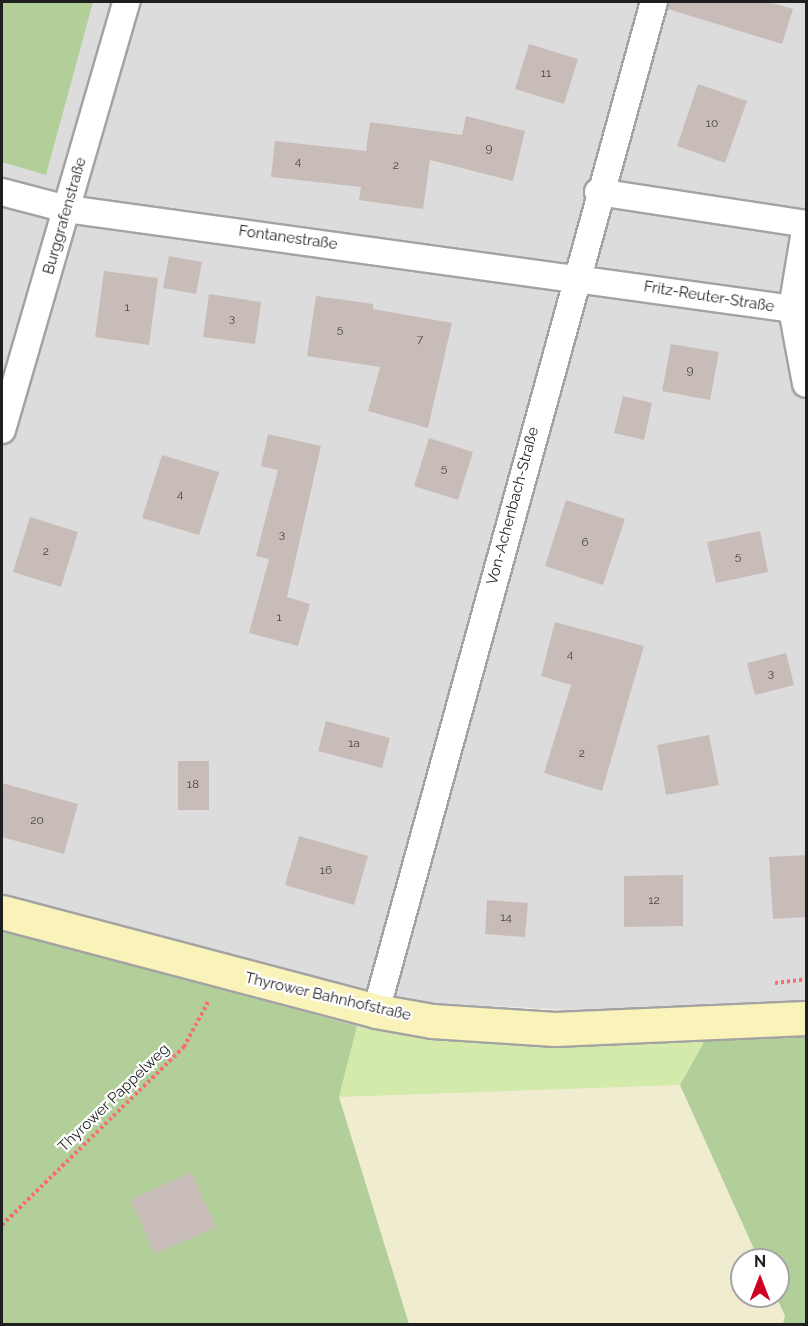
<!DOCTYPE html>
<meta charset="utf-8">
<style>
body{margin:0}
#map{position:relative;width:808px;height:1326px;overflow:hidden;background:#f0eae5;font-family:Raleway,sans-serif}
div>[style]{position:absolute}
.residential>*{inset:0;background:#dddcdc}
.farmland>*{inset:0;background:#efecd0}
.grass>*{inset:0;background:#d4eaab}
.forest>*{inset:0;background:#b2cf99}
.building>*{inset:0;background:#c8bcb8}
.path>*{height:4px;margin-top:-2px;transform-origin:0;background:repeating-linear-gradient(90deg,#fb6b74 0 3px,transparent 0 6px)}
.roads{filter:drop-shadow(2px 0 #a3a3a3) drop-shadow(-2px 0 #a3a3a3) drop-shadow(0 2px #a3a3a3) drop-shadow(0 -2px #a3a3a3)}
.street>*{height:26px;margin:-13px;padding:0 13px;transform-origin:13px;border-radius:13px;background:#fff}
.secondary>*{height:33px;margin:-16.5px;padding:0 16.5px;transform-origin:16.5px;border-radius:16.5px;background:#faf3b9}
span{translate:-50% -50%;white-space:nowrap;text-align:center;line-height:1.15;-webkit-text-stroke:4.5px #fff;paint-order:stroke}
.number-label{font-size:12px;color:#494645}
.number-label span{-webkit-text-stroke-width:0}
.street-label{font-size:15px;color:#1f1f1f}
.frame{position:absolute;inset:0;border:3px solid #1f1f1f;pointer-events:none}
.north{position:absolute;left:730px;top:1248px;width:60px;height:60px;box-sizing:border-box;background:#fff;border:2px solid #a5a5a5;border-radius:50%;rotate:0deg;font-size:16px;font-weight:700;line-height:24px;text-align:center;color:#1f1f1f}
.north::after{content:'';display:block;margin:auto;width:21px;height:27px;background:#ce0022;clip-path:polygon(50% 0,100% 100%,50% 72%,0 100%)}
</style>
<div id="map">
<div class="residential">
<i style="clip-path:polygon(2px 2px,806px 2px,806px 1001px,598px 1011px,407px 1002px,2px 897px)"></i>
</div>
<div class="farmland">
<i style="clip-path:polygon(680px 1085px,759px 1260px,742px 1260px,742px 1296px,776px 1296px,785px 1316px,783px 1324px,409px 1324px,339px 1097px)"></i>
</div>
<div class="grass">
<i style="clip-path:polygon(357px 1026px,493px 1042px,581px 1045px,705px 1040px,680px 1085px,339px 1097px)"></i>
</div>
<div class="forest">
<i style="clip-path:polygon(2px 2px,93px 2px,46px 175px,2px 162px)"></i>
<i style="clip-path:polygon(2px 930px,357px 1026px,339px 1097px,409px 1324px,2px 1324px)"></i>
<i style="clip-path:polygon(806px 1035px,806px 1324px,783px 1324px,785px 1316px,776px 1296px,778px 1260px,759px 1260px,680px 1085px,705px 1040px)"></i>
</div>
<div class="building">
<i style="clip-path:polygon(669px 2px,769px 2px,793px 9px,782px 44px,668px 9px)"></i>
<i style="clip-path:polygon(529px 44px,578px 59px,564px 104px,515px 89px)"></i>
<i style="clip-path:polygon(698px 84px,747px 101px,725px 163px,677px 146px)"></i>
<i style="clip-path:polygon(466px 116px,525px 131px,513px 181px,430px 160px,423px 209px,359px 200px,361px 187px,271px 177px,275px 141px,366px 151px,370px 122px,462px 135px)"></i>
<i style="clip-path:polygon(169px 256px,202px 262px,196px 294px,163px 288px)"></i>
<i style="clip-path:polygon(104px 271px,158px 278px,149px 345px,95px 337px)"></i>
<i style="clip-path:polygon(209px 294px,261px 302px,255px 344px,203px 337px)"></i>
<i style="clip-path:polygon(316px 296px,373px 304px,373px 309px,452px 323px,428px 428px,368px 411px,380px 367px,307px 356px)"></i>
<i style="clip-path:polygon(671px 344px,719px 352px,710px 400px,662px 391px)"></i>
<i style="clip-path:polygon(623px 396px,652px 403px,644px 440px,614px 433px)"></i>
<i style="clip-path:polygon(268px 434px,321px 446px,287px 597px,310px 604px,298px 646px,249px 633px,269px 559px,256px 556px,278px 470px,261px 466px)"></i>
<i style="clip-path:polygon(429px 438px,473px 452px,458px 500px,414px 486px)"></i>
<i style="clip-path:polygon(162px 455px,219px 472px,199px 535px,142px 518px)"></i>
<i style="clip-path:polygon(566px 500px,625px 519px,603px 585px,545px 566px)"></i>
<i style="clip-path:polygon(30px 517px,78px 532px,61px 587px,13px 572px)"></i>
<i style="clip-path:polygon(760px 531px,768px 572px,716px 583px,707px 542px)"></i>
<i style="clip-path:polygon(555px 622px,644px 646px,602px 791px,544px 773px,571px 685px,541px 676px)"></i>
<i style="clip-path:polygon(786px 653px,794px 685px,755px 695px,747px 663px)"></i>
<i style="clip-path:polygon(326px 721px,390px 738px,382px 768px,318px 751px)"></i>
<i style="clip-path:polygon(709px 735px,719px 785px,666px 795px,657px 745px)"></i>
<i style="clip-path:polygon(178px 761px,209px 761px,209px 810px,178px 810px)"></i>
<i style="clip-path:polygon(2px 783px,78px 804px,64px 854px,2px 837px)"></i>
<i style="clip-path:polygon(299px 836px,368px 856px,354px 905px,285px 885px)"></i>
<i style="clip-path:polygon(807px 855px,807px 917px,773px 919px,769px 857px)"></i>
<i style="clip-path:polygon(683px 875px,683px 926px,624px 927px,624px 876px)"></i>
<i style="clip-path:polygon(487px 900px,528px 903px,525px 937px,485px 934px)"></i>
<i style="clip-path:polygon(191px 1172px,216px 1227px,155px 1254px,130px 1200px)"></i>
</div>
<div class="path">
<i style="left:775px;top:983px;width:31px;rotate:-7deg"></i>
<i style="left:2px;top:1225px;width:255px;rotate:-44.4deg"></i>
<i style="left:184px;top:1047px;width:53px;rotate:-62deg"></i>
</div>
<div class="roads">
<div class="street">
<i style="left:2px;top:192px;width:67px;rotate:14.7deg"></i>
<i style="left:67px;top:209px;width:732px;rotate:7.85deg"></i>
<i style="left:792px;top:309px;width:86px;rotate:-80.6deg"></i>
<i style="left:598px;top:192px;width:210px;rotate:8.7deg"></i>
<i style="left:792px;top:309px;width:76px;rotate:79.4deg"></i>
<i style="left:2px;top:430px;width:446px;rotate:-73.8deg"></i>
<i style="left:376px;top:1011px;width:1047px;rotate:-74.6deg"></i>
</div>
<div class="secondary">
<i style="left:2px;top:912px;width:387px;rotate:14.8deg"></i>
<i style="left:376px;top:1011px;width:57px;rotate:10.1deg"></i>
<i style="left:432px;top:1021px;width:123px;rotate:3.7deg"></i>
<i style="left:555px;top:1029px;width:251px;rotate:-2.5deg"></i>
</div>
</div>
<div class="number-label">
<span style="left:546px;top:74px">11</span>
<span style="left:712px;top:124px">10</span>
<span style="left:489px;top:149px">9</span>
<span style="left:298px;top:162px">4</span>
<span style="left:396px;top:166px">2</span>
<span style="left:127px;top:308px">1</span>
<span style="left:232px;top:319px">3</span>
<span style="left:340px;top:330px">5</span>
<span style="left:420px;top:340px">7</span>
<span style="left:690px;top:371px">9</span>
<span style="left:444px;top:469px">5</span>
<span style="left:180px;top:495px">4</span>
<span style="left:282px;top:535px">3</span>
<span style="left:585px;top:543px">6</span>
<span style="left:46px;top:552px">2</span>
<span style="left:738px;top:557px">5</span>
<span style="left:279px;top:618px">1</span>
<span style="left:570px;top:655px">4</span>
<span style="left:771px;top:674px">3</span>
<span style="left:354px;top:744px">1a</span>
<span style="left:582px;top:754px">2</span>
<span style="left:193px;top:785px">18</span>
<span style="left:37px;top:821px">20</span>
<span style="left:326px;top:871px">16</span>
<span style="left:654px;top:901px">12</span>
<span style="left:506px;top:918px">14</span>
</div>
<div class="street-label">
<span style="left:65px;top:216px;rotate:-74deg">Burggrafenstraße</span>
<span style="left:288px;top:238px;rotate:8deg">Fontanestraße</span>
<span style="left:709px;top:297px;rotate:9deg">Fritz-Reuter-Straße</span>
<span style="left:513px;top:506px;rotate:-75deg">Von-Achenbach-Straße</span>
<span style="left:328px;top:997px;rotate:13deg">Thyrower Bahnhofstraße</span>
<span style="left:114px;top:1098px;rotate:-44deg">Thyrower Pappelweg</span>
</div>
<div class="frame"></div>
<div class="north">N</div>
</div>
